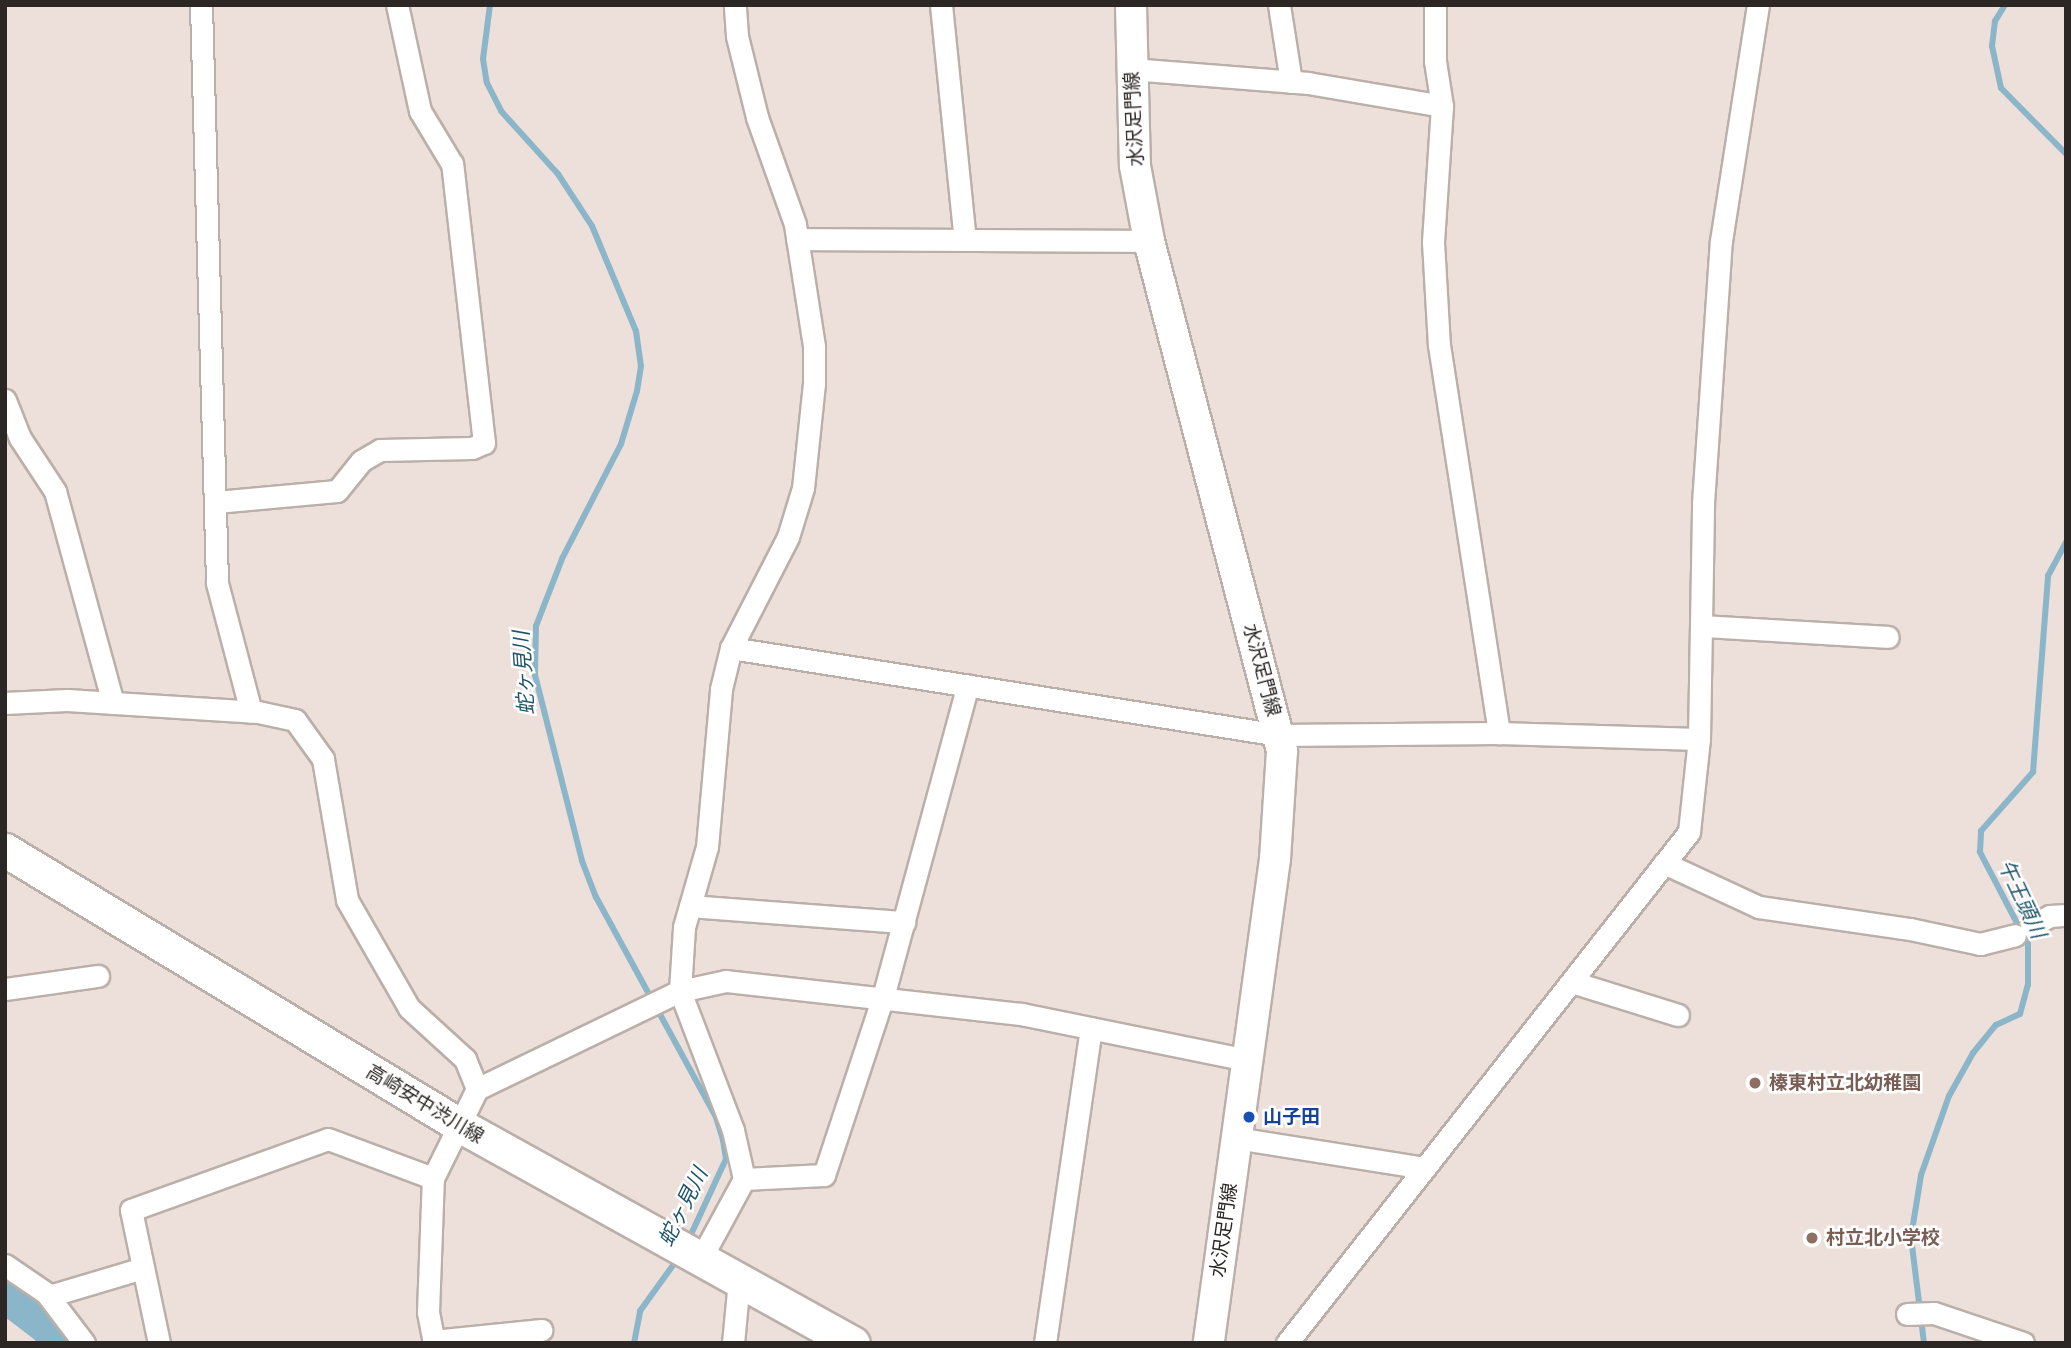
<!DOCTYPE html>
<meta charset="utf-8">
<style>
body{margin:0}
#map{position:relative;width:2071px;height:1348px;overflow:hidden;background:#eddfd9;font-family:"Archivo Narrow","Noto Sans JP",sans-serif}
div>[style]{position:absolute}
.stream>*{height:6px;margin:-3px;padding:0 3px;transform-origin:3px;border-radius:3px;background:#8bb5c8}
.river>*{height:35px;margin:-17.5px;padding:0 17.5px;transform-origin:17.5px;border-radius:17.5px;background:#8bb5c8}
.roads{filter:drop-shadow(2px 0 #bbafa9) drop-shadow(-2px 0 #bbafa9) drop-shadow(0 2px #bbafa9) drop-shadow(0 -2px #bbafa9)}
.minor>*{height:21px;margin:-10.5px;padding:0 10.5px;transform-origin:10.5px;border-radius:10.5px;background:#fff}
.secondary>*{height:30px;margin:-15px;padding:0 15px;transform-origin:15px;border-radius:15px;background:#fff}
.primary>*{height:33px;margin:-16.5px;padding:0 16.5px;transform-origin:16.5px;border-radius:16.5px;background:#fff}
.dots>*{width:19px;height:19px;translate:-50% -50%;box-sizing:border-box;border:4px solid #fff;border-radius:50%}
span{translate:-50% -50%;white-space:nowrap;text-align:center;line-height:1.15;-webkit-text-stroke:5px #fff;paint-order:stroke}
.street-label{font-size:19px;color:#2c2725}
.education-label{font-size:19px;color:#785e54;font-weight:700}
.left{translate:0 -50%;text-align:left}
.transit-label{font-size:19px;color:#164399;font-weight:700}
.water-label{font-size:21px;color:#1e556a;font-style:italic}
.frame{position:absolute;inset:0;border:7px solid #2c2725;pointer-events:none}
</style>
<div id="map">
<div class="stream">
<i style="left:490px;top:5px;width:54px;rotate:97.4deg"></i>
<i style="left:483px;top:59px;width:24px;rotate:81deg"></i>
<i style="left:487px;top:83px;width:31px;rotate:63deg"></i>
<i style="left:501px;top:111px;width:85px;rotate:47.9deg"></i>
<i style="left:558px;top:174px;width:62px;rotate:56.8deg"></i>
<i style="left:592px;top:226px;width:114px;rotate:67.3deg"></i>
<i style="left:636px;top:331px;width:35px;rotate:82deg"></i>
<i style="left:641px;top:366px;width:25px;rotate:99deg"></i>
<i style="left:637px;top:391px;width:55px;rotate:106.8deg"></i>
<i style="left:621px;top:444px;width:129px;rotate:117.2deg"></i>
<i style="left:562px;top:559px;width:72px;rotate:111.2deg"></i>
<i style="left:536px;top:626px;width:49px;rotate:91.2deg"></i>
<i style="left:535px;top:675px;width:192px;rotate:75.8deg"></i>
<i style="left:582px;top:861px;width:39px;rotate:69deg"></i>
<i style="left:596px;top:897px;width:251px;rotate:61.4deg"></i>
<i style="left:716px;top:1117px;width:24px;rotate:73deg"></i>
<i style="left:723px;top:1140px;width:19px;rotate:81deg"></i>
<i style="left:726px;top:1159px;width:90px;rotate:114.9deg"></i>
<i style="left:2005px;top:5px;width:19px;rotate:122deg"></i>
<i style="left:1995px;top:21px;width:25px;rotate:97deg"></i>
<i style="left:1992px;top:46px;width:43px;rotate:77.9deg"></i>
<i style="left:2001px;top:88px;width:93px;rotate:45.4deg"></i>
<i style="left:634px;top:1343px;width:33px;rotate:-79deg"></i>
<i style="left:640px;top:1311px;width:67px;rotate:-54.2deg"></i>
<i style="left:1924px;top:1343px;width:107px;rotate:-97deg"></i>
<i style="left:1911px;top:1237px;width:63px;rotate:-80.8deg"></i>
<i style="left:1921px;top:1175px;width:84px;rotate:-70.5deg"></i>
<i style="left:1949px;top:1096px;width:49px;rotate:-60.8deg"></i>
<i style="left:1973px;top:1053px;width:36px;rotate:-51deg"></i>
<i style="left:1996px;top:1025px;width:26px;rotate:-25deg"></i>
<i style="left:2020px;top:1014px;width:30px;rotate:-75deg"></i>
<i style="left:2028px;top:985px;width:41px;rotate:-90deg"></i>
<i style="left:2028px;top:944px;width:104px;rotate:-117.6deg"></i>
<i style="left:1980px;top:852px;width:21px;rotate:-87deg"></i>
<i style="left:1981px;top:831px;width:79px;rotate:-48.6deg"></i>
<i style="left:2033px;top:772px;width:197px;rotate:-85.6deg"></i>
<i style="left:2048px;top:576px;width:38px;rotate:-62deg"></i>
</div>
<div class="river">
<i style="left:5px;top:1295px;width:53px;rotate:37.3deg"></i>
<i style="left:47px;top:1327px;width:20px;rotate:53deg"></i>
</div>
<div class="roads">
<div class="minor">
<i style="left:201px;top:5px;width:578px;rotate:88.41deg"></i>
<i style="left:217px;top:583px;width:133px;rotate:75.2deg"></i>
<i style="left:941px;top:5px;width:236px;rotate:84.2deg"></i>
<i style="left:1279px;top:5px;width:78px;rotate:81.1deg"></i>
<i style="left:1435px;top:5px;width:56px;rotate:90deg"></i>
<i style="left:1435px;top:61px;width:46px;rotate:81.2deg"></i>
<i style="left:1442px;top:106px;width:136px;rotate:93.8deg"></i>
<i style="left:1433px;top:242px;width:103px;rotate:86.7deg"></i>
<i style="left:1439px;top:345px;width:393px;rotate:81.2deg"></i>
<i style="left:1131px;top:69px;width:178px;rotate:4.5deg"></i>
<i style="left:1308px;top:83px;width:136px;rotate:9.7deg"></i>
<i style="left:797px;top:239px;width:352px;rotate:0.3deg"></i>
<i style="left:5px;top:400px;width:41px;rotate:68.5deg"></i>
<i style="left:20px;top:438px;width:64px;rotate:56.6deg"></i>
<i style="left:55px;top:491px;width:220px;rotate:74.7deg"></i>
<i style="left:216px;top:502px;width:121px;rotate:-5.2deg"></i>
<i style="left:337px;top:491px;width:38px;rotate:-51deg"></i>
<i style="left:361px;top:461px;width:22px;rotate:-30deg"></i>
<i style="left:380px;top:450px;width:92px;rotate:-1.2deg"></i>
<i style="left:472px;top:448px;width:13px;rotate:-23deg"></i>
<i style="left:484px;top:443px;width:281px;rotate:-96.5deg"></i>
<i style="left:452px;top:164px;width:62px;rotate:-121.1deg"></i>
<i style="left:420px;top:111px;width:108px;rotate:-102.2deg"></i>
<i style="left:1703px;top:626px;width:185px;rotate:3.4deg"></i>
<i style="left:731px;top:648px;width:555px;rotate:9.02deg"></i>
<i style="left:1279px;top:735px;width:220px;rotate:-0.5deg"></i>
<i style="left:1499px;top:733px;width:200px;rotate:1.7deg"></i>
<i style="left:5px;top:703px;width:62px;rotate:-2.8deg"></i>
<i style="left:67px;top:700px;width:191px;rotate:3.6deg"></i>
<i style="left:258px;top:712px;width:38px;rotate:12deg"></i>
<i style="left:295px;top:720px;width:48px;rotate:54.3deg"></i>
<i style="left:323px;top:759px;width:143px;rotate:80.3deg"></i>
<i style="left:347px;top:900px;width:125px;rotate:60.1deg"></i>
<i style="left:409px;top:1008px;width:76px;rotate:42.3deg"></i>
<i style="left:465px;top:1059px;width:32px;rotate:68deg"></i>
<i style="left:1664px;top:863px;width:105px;rotate:24.9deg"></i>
<i style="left:1759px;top:907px;width:153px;rotate:8.3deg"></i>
<i style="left:1910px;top:929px;width:72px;rotate:12.1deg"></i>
<i style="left:1980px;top:944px;width:36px;rotate:-14deg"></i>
<i style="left:690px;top:906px;width:215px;rotate:4.3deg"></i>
<i style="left:2031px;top:926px;width:21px;rotate:-28deg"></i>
<i style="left:2050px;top:916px;width:16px;rotate:-4deg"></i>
<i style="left:1572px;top:982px;width:111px;rotate:17.3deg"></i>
<i style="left:5px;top:989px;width:94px;rotate:-8deg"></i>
<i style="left:1236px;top:1138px;width:191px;rotate:9deg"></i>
<i style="left:744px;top:1179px;width:80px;rotate:-2.9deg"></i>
<i style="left:824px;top:1175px;width:188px;rotate:-71.7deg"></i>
<i style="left:883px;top:997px;width:323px;rotate:-74.8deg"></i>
<i style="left:700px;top:1260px;width:92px;rotate:-61.5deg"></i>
<i style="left:744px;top:1179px;width:50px;rotate:-102.7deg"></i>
<i style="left:733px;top:1130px;width:149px;rotate:-110.9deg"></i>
<i style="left:680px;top:991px;width:64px;rotate:-86.4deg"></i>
<i style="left:684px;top:927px;width:83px;rotate:-74deg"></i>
<i style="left:707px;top:847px;width:159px;rotate:-84.9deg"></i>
<i style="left:721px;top:689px;width:42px;rotate:-76.3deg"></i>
<i style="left:731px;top:648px;width:125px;rotate:-62.8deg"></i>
<i style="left:788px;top:537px;width:51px;rotate:-73deg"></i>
<i style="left:803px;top:488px;width:105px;rotate:-84deg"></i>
<i style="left:814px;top:384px;width:38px;rotate:-90deg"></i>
<i style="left:814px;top:346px;width:123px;rotate:-98.9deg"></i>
<i style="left:795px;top:224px;width:114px;rotate:-109.6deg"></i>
<i style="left:757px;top:117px;width:83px;rotate:-103.9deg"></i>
<i style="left:737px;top:36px;width:31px;rotate:-94deg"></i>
<i style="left:5px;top:1265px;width:50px;rotate:34.3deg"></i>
<i style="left:46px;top:1293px;width:63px;rotate:52.8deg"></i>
<i style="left:49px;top:1296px;width:98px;rotate:-16.6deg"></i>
<i style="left:1907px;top:1314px;width:27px;rotate:-2deg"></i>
<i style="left:1934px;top:1313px;width:94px;rotate:18.6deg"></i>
<i style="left:433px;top:1341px;width:109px;rotate:-5.8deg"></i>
<i style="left:159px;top:1343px;width:136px;rotate:-101.9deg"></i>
<i style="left:131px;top:1210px;width:209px;rotate:-19.8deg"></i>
<i style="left:328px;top:1139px;width:112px;rotate:20.4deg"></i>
<i style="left:434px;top:1343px;width:32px;rotate:-101deg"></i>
<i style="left:428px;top:1312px;width:134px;rotate:-87.9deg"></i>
<i style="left:433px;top:1178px;width:99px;rotate:-63.7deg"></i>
<i style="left:477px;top:1089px;width:225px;rotate:-25.8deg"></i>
<i style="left:680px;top:991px;width:47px;rotate:-12.3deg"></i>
<i style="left:726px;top:981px;width:297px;rotate:6.4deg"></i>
<i style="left:1021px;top:1014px;width:231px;rotate:11.5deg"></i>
<i style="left:733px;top:1343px;width:62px;rotate:-84.5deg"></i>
<i style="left:1045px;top:1343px;width:318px;rotate:-81.7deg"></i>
<i style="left:1287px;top:1343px;width:650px;rotate:-51.81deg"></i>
<i style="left:1689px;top:832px;width:94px;rotate:-83.9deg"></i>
<i style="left:1699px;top:739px;width:236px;rotate:-89deg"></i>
<i style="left:1703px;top:503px;width:263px;rotate:-86.1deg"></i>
<i style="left:1721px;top:241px;width:239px;rotate:-81.1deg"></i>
</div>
<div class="secondary">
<i style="left:1131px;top:5px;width:161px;rotate:88.6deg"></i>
<i style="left:1135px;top:166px;width:76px;rotate:79.4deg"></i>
<i style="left:1149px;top:241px;width:527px;rotate:75.38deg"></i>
<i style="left:1282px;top:751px;width:108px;rotate:93.7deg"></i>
<i style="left:1275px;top:859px;width:488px;rotate:97.8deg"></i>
</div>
<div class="primary">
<i style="left:5px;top:850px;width:533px;rotate:31.18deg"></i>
<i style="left:461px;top:1126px;width:448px;rotate:29deg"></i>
</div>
</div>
<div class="dots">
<i style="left:1755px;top:1083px;background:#8d6e63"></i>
<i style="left:1249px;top:1117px;background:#1a4fb4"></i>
<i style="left:1812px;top:1238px;background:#8d6e63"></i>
</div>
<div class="street-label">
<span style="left:1134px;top:119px;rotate:-93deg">水沢足門線</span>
<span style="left:1262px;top:670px;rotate:75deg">水沢足門線</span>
<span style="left:425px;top:1104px;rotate:31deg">高崎安中渋川線</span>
<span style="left:1224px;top:1230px;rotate:-82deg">水沢足門線</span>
</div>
<div class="education-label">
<span class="left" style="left:1769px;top:1083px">榛東村立北幼稚園</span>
<span class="left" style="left:1826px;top:1238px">村立北小学校</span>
</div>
<div class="transit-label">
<span class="left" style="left:1263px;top:1117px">山子田</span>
</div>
<div class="water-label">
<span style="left:524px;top:673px;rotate:-94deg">蛇ヶ見川</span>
<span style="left:2022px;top:899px;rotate:65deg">午王頭川</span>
<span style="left:683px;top:1207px;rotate:-64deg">蛇ヶ見川</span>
</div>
<div class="frame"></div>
</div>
